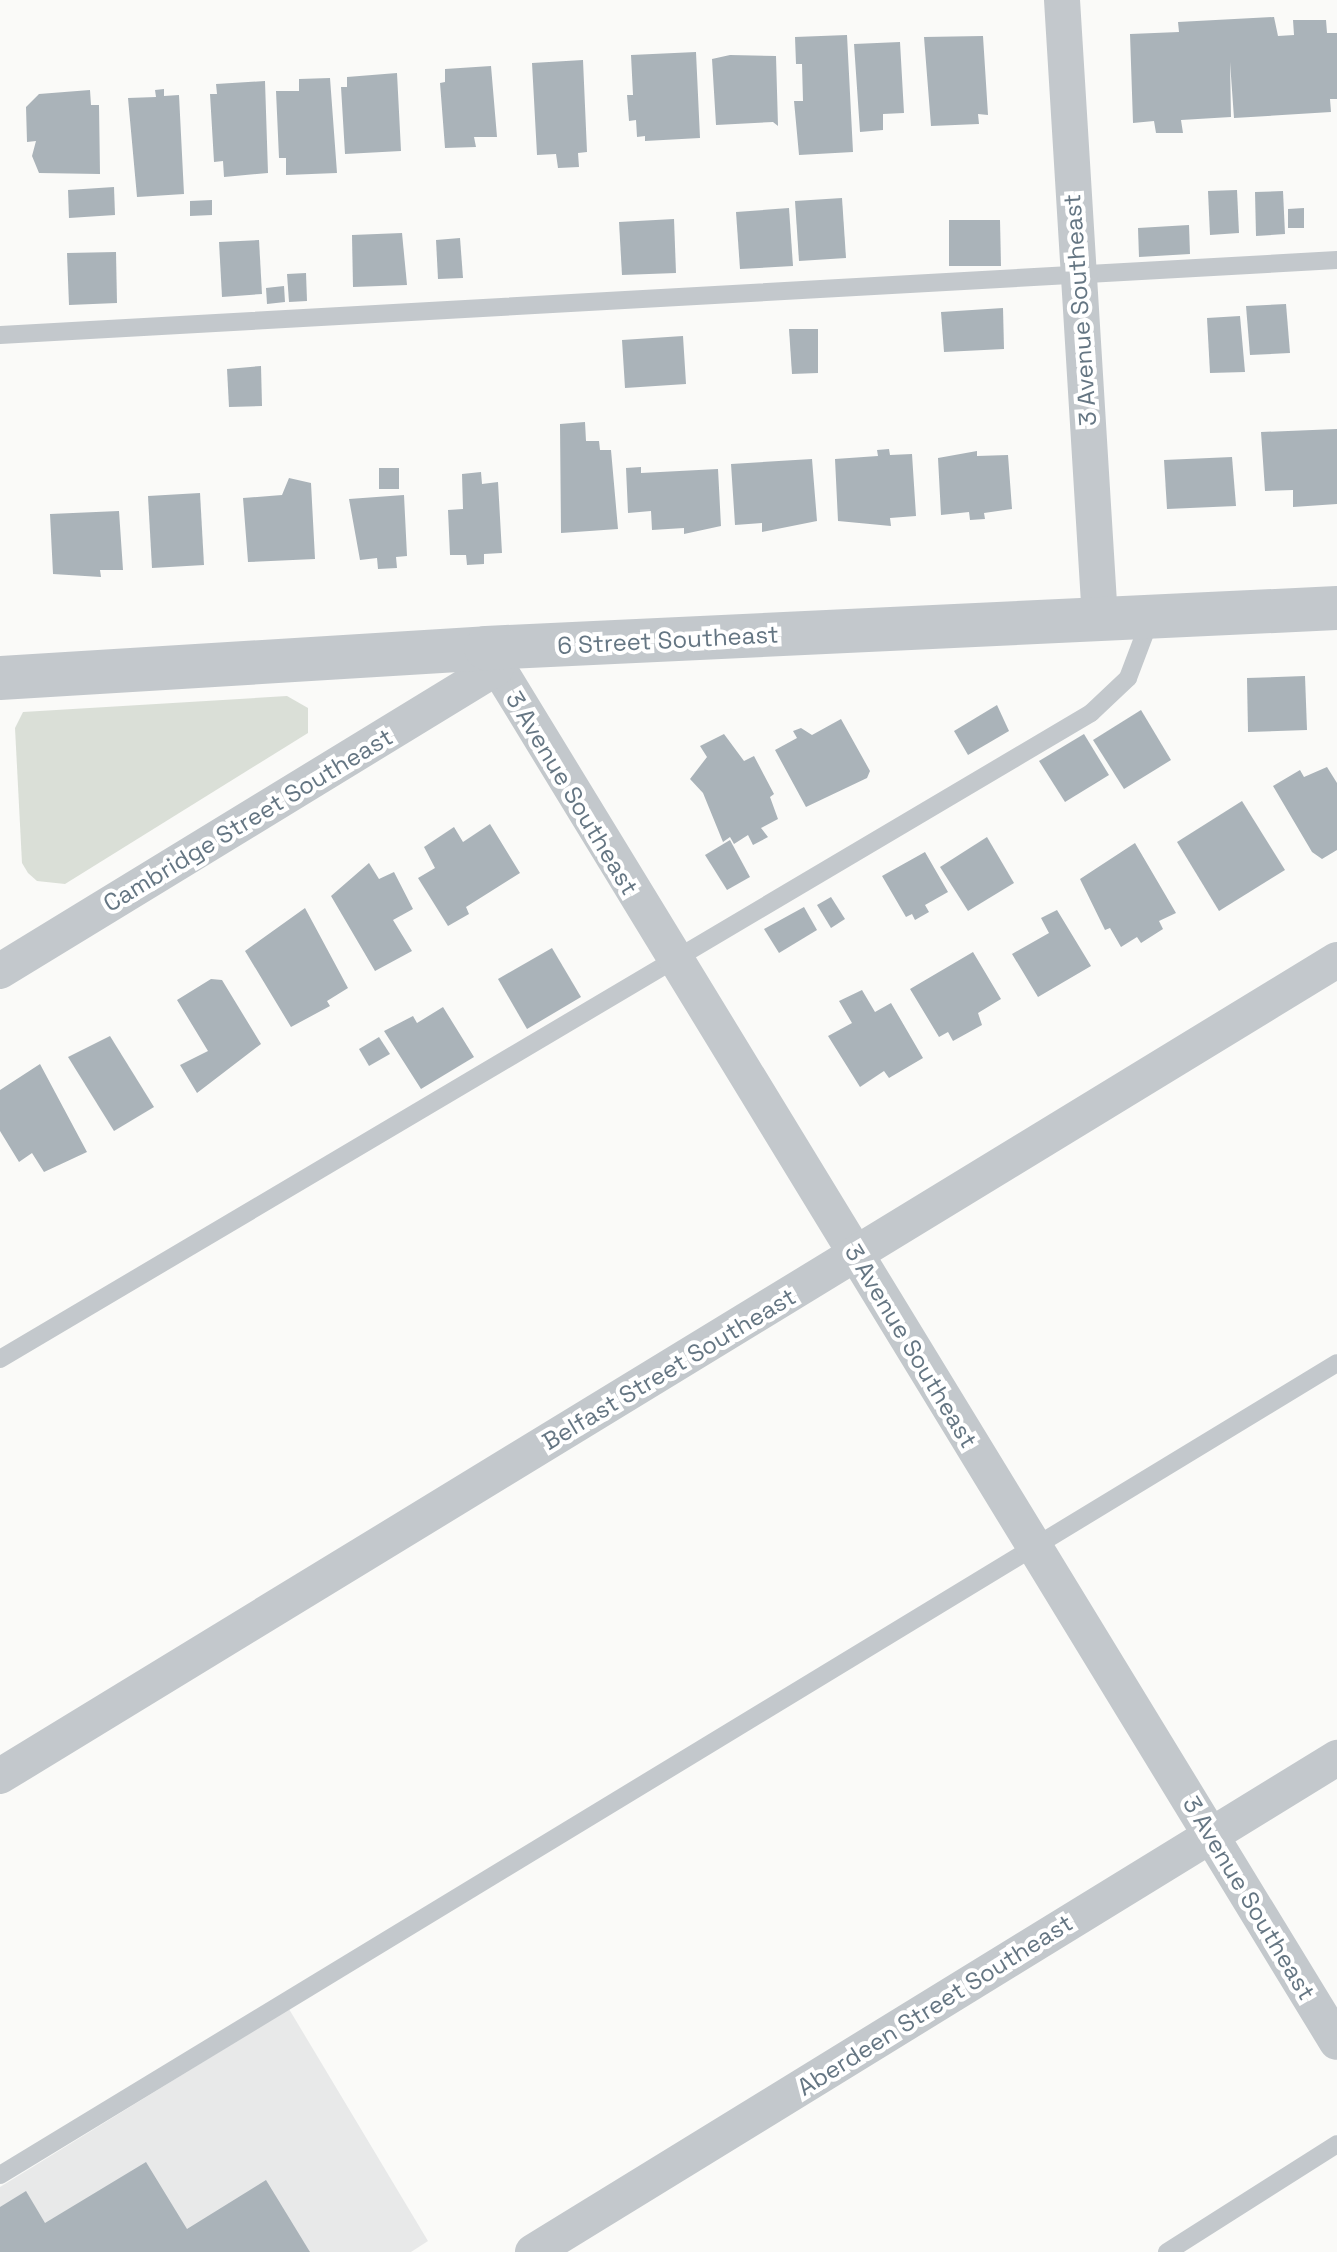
<!DOCTYPE html>
<style>
body{margin:0}
#map{position:relative;width:1337px;height:2252px;overflow:hidden;background:#fafaf8;font-family:"Space Grotesk",sans-serif}
div>[style]{position:absolute}
.built>*{inset:0;background:#e8e9e9}
.green>*{inset:0;background:#dadfd7}
.building>*{inset:0;background:#aab3b9}
.service>*{height:18px;margin:-9px;padding:0 9px;transform-origin:9px;border-radius:9px;background:#c3c8cc}
.minor>*{height:36px;margin:-18px;padding:0 18px;transform-origin:18px;border-radius:18px;background:#c3c8cc}
.tertiary>*{height:44px;margin:-22px;padding:0 22px;transform-origin:22px;border-radius:22px;background:#c3c8cc}
span{translate:-50% -50%;white-space:nowrap;text-align:center;line-height:1.15;-webkit-text-stroke:8px #fff;paint-order:stroke}
.street-label{font-size:24px;color:#657683}
</style>
<div id="map">
<div class="built">
<i style="clip-path:polygon(289px 2009px,428px 2241px,411px 2252px,0 2252px,0 2187px)"></i>
</div>
<div class="green">
<i style="clip-path:polygon(287px 696px,308px 708px,308px 733px,65px 884px,37px 881px,28px 873px,22px 863px,15px 728px,23px 712px)"></i>
</div>
<div class="building">
<i style="clip-path:polygon(1274px 17px,1278px 36px,1294px 35px,1293px 20px,1326px 20px,1327px 33px,1337px 33px,1337px 99px,1330px 99px,1331px 112px,1234px 118px,1230px 62px,1231px 117px,1181px 120px,1183px 133px,1156px 133px,1154px 121px,1133px 123px,1130px 34px,1179px 32px,1178px 22px)"></i>
<i style="clip-path:polygon(847px 35px,853px 152px,799px 155px,794px 101px,803px 101px,802px 64px,796px 64px,795px 37px)"></i>
<i style="clip-path:polygon(983px 36px,988px 115px,978px 114px,979px 124px,931px 126px,924px 37px)"></i>
<i style="clip-path:polygon(900px 42px,904px 113px,883px 114px,883px 130px,860px 132px,854px 44px)"></i>
<i style="clip-path:polygon(696px 52px,700px 138px,645px 141px,645px 136px,637px 137px,636px 120px,629px 121px,627px 95px,633px 95px,631px 55px)"></i>
<i style="clip-path:polygon(730px 55px,776px 56px,778px 126px,773px 122px,716px 125px,712px 59px)"></i>
<i style="clip-path:polygon(583px 60px,587px 152px,578px 153px,579px 167px,558px 168px,556px 154px,537px 155px,532px 63px)"></i>
<i style="clip-path:polygon(491px 66px,497px 137px,474px 137px,476px 147px,445px 148px,440px 83px,445px 82px,445px 69px)"></i>
<i style="clip-path:polygon(397px 73px,401px 151px,345px 154px,341px 87px,347px 87px,347px 77px)"></i>
<i style="clip-path:polygon(330px 78px,337px 173px,286px 175px,286px 158px,279px 158px,276px 91px,299px 91px,299px 79px)"></i>
<i style="clip-path:polygon(265px 81px,268px 173px,224px 177px,223px 161px,214px 162px,210px 94px,217px 94px,216px 84px)"></i>
<i style="clip-path:polygon(164px 89px,164px 96px,179px 95px,184px 194px,137px 197px,128px 98px,156px 97px,155px 90px)"></i>
<i style="clip-path:polygon(90px 90px,91px 105px,99px 105px,100px 174px,39px 173px,32px 156px,36px 141px,27px 142px,26px 107px,39px 94px)"></i>
<i style="clip-path:polygon(114px 187px,115px 215px,69px 218px,68px 190px)"></i>
<i style="clip-path:polygon(1237px 190px,1239px 233px,1210px 235px,1208px 191px)"></i>
<i style="clip-path:polygon(1283px 191px,1285px 234px,1256px 236px,1255px 192px)"></i>
<i style="clip-path:polygon(842px 198px,846px 258px,799px 261px,795px 201px)"></i>
<i style="clip-path:polygon(212px 200px,212px 215px,190px 216px,190px 201px)"></i>
<i style="clip-path:polygon(789px 208px,793px 266px,740px 269px,736px 212px)"></i>
<i style="clip-path:polygon(1304px 208px,1304px 228px,1288px 228px,1288px 209px)"></i>
<i style="clip-path:polygon(674px 219px,676px 273px,622px 275px,619px 222px)"></i>
<i style="clip-path:polygon(949px 220px,1000px 220px,1001px 266px,949px 266px)"></i>
<i style="clip-path:polygon(1189px 225px,1190px 254px,1139px 257px,1138px 228px)"></i>
<i style="clip-path:polygon(402px 233px,407px 285px,353px 287px,352px 235px)"></i>
<i style="clip-path:polygon(460px 238px,463px 278px,438px 279px,436px 240px)"></i>
<i style="clip-path:polygon(259px 240px,262px 294px,222px 297px,219px 242px)"></i>
<i style="clip-path:polygon(116px 252px,117px 303px,69px 305px,67px 253px)"></i>
<i style="clip-path:polygon(306px 273px,307px 301px,289px 302px,287px 274px)"></i>
<i style="clip-path:polygon(284px 286px,285px 302px,267px 304px,266px 288px)"></i>
<i style="clip-path:polygon(1286px 304px,1290px 353px,1250px 355px,1246px 306px)"></i>
<i style="clip-path:polygon(1003px 308px,1004px 349px,944px 352px,941px 312px)"></i>
<i style="clip-path:polygon(1240px 316px,1245px 372px,1210px 373px,1207px 318px)"></i>
<i style="clip-path:polygon(789px 329px,818px 329px,818px 373px,792px 374px)"></i>
<i style="clip-path:polygon(683px 336px,686px 384px,625px 388px,622px 340px)"></i>
<i style="clip-path:polygon(261px 366px,262px 406px,229px 407px,227px 369px)"></i>
<i style="clip-path:polygon(585px 422px,586px 441px,599px 441px,600px 450px,611px 450px,618px 529px,561px 533px,560px 424px)"></i>
<i style="clip-path:polygon(1337px 429px,1337px 504px,1293px 507px,1293px 490px,1265px 491px,1261px 432px)"></i>
<i style="clip-path:polygon(889px 449px,890px 455px,912px 454px,916px 516px,890px 518px,891px 526px,838px 521px,835px 459px,878px 456px,877px 450px)"></i>
<i style="clip-path:polygon(977px 451px,977px 456px,1008px 455px,1012px 509px,984px 513px,985px 519px,970px 520px,969px 512px,941px 515px,938px 458px)"></i>
<i style="clip-path:polygon(1232px 457px,1236px 506px,1167px 509px,1164px 460px)"></i>
<i style="clip-path:polygon(812px 459px,817px 521px,762px 532px,762px 523px,735px 525px,731px 464px)"></i>
<i style="clip-path:polygon(641px 467px,641px 473px,718px 469px,721px 526px,684px 534px,684px 528px,652px 530px,651px 511px,628px 513px,626px 468px)"></i>
<i style="clip-path:polygon(379px 468px,399px 468px,399px 489px,379px 489px)"></i>
<i style="clip-path:polygon(481px 472px,482px 484px,498px 482px,502px 553px,484px 554px,484px 564px,467px 565px,466px 555px,450px 555px,448px 510px,463px 509px,462px 474px)"></i>
<i style="clip-path:polygon(289px 478px,311px 483px,315px 559px,248px 562px,243px 498px,282px 495px)"></i>
<i style="clip-path:polygon(200px 493px,204px 565px,152px 568px,148px 496px)"></i>
<i style="clip-path:polygon(404px 495px,407px 556px,396px 557px,397px 568px,378px 569px,377px 558px,360px 560px,349px 499px)"></i>
<i style="clip-path:polygon(119px 511px,123px 570px,100px 570px,101px 577px,53px 574px,50px 514px)"></i>
<i style="clip-path:polygon(1305px 676px,1307px 730px,1248px 732px,1247px 678px)"></i>
<i style="clip-path:polygon(997px 705px,1009px 731px,968px 755px,954px 731px)"></i>
<i style="clip-path:polygon(1141px 710px,1171px 760px,1124px 789px,1093px 740px)"></i>
<i style="clip-path:polygon(841px 719px,870px 771px,867px 778px,806px 807px,775px 750px,797px 738px,793px 731px,801px 728px,812px 735px)"></i>
<i style="clip-path:polygon(724px 734px,744px 761px,754px 756px,774px 794px,770px 797px,778px 819px,761px 828px,768px 837px,753px 845px,748px 835px,734px 844px,730px 837px,723px 842px,703px 793px,690px 779px,707px 757px,700px 746px)"></i>
<i style="clip-path:polygon(1084px 734px,1109px 775px,1065px 802px,1039px 761px)"></i>
<i style="clip-path:polygon(1327px 767px,1337px 783px,1337px 850px,1322px 859px,1312px 852px,1273px 786px,1300px 770px,1304px 777px)"></i>
<i style="clip-path:polygon(1242px 801px,1285px 870px,1219px 911px,1177px 842px)"></i>
<i style="clip-path:polygon(490px 824px,520px 873px,466px 907px,469px 914px,448px 926px,418px 878px,435px 868px,424px 847px,454px 827px,463px 842px)"></i>
<i style="clip-path:polygon(987px 837px,1014px 883px,968px 911px,940px 867px)"></i>
<i style="clip-path:polygon(730px 840px,750px 877px,727px 890px,705px 855px)"></i>
<i style="clip-path:polygon(1135px 843px,1176px 913px,1159px 921px,1163px 929px,1141px 943px,1137px 937px,1121px 947px,1110px 928px,1105px 930px,1080px 879px)"></i>
<i style="clip-path:polygon(925px 852px,948px 892px,925px 905px,929px 912px,915px 920px,912px 914px,906px 917px,882px 876px)"></i>
<i style="clip-path:polygon(369px 863px,379px 879px,394px 872px,413px 909px,393px 920px,412px 951px,375px 971px,331px 896px)"></i>
<i style="clip-path:polygon(831px 897px,845px 919px,831px 928px,817px 905px)"></i>
<i style="clip-path:polygon(804px 907px,817px 930px,779px 953px,764px 929px)"></i>
<i style="clip-path:polygon(305px 908px,348px 988px,327px 1001px,330px 1006px,291px 1027px,245px 951px)"></i>
<i style="clip-path:polygon(1057px 910px,1091px 966px,1038px 997px,1012px 954px,1049px 933px,1041px 918px)"></i>
<i style="clip-path:polygon(552px 948px,581px 997px,527px 1029px,498px 979px)"></i>
<i style="clip-path:polygon(973px 952px,1001px 999px,978px 1013px,982px 1025px,953px 1041px,948px 1032px,939px 1037px,910px 989px)"></i>
<i style="clip-path:polygon(211px 979px,222px 980px,261px 1044px,197px 1093px,180px 1065px,208px 1051px,177px 1000px)"></i>
<i style="clip-path:polygon(862px 990px,875px 1012px,891px 1003px,923px 1058px,889px 1078px,884px 1071px,860px 1087px,828px 1036px,852px 1023px,839px 1001px)"></i>
<i style="clip-path:polygon(443px 1007px,474px 1057px,421px 1089px,384px 1031px,413px 1016px,417px 1023px)"></i>
<i style="clip-path:polygon(110px 1036px,154px 1107px,114px 1131px,68px 1057px)"></i>
<i style="clip-path:polygon(379px 1037px,390px 1054px,369px 1066px,359px 1049px)"></i>
<i style="clip-path:polygon(40px 1064px,87px 1152px,44px 1172px,32px 1153px,19px 1162px,0 1131px,0 1090px)"></i>
<i style="clip-path:polygon(146px 2162px,187px 2229px,266px 2180px,310px 2252px,0 2252px,0 2207px,26px 2191px,45px 2223px)"></i>
</div>
<div class="service">
<i style="left:0;top:335px;width:1339px;rotate:-3.21deg"></i>
<i style="left:0;top:1359px;width:1268px;rotate:-30.63deg"></i>
<i style="left:1091px;top:713px;width:51px;rotate:-43.4deg"></i>
<i style="left:1128px;top:678px;width:65px;rotate:-69.3deg"></i>
<i style="left:0;top:2175px;width:1564px;rotate:-31.27deg"></i>
<i style="left:1167px;top:2252px;width:201px;rotate:-32.4deg"></i>
</div>
<div class="minor">
<i style="left:1062px;top:0;width:620px;rotate:86.49deg"></i>
<i style="left:486px;top:648px;width:1633px;rotate:58.6deg"></i>
<i style="left:0;top:971px;width:581px;rotate:-31.42deg"></i>
<i style="left:0;top:1776px;width:1566px;rotate:-31.4deg"></i>
<i style="left:533px;top:2252px;width:944px;rotate:-31.57deg"></i>
</div>
<div class="tertiary">
<i style="left:0;top:678px;width:487px;rotate:-3.5deg"></i>
<i style="left:486px;top:648px;width:852px;rotate:-2.69deg"></i>
</div>
<div class="street-label">
<span style="left:1080px;top:310px;rotate:-94deg">3 Avenue Southeast</span>
<span style="left:668px;top:640px;rotate:-3deg">6 Street Southeast</span>
<span style="left:572px;top:793px;rotate:59deg">3 Avenue Southeast</span>
<span style="left:248px;top:820px;rotate:-31deg">Cambridge Street Southeast</span>
<span style="left:911px;top:1346px;rotate:59deg">3 Avenue Southeast</span>
<span style="left:669px;top:1369px;rotate:-31deg">Belfast Street Southeast</span>
<span style="left:1249px;top:1898px;rotate:59deg">3 Avenue Southeast</span>
<span style="left:935px;top:2005px;rotate:-32deg">Aberdeen Street Southeast</span>
</div>
</div>
